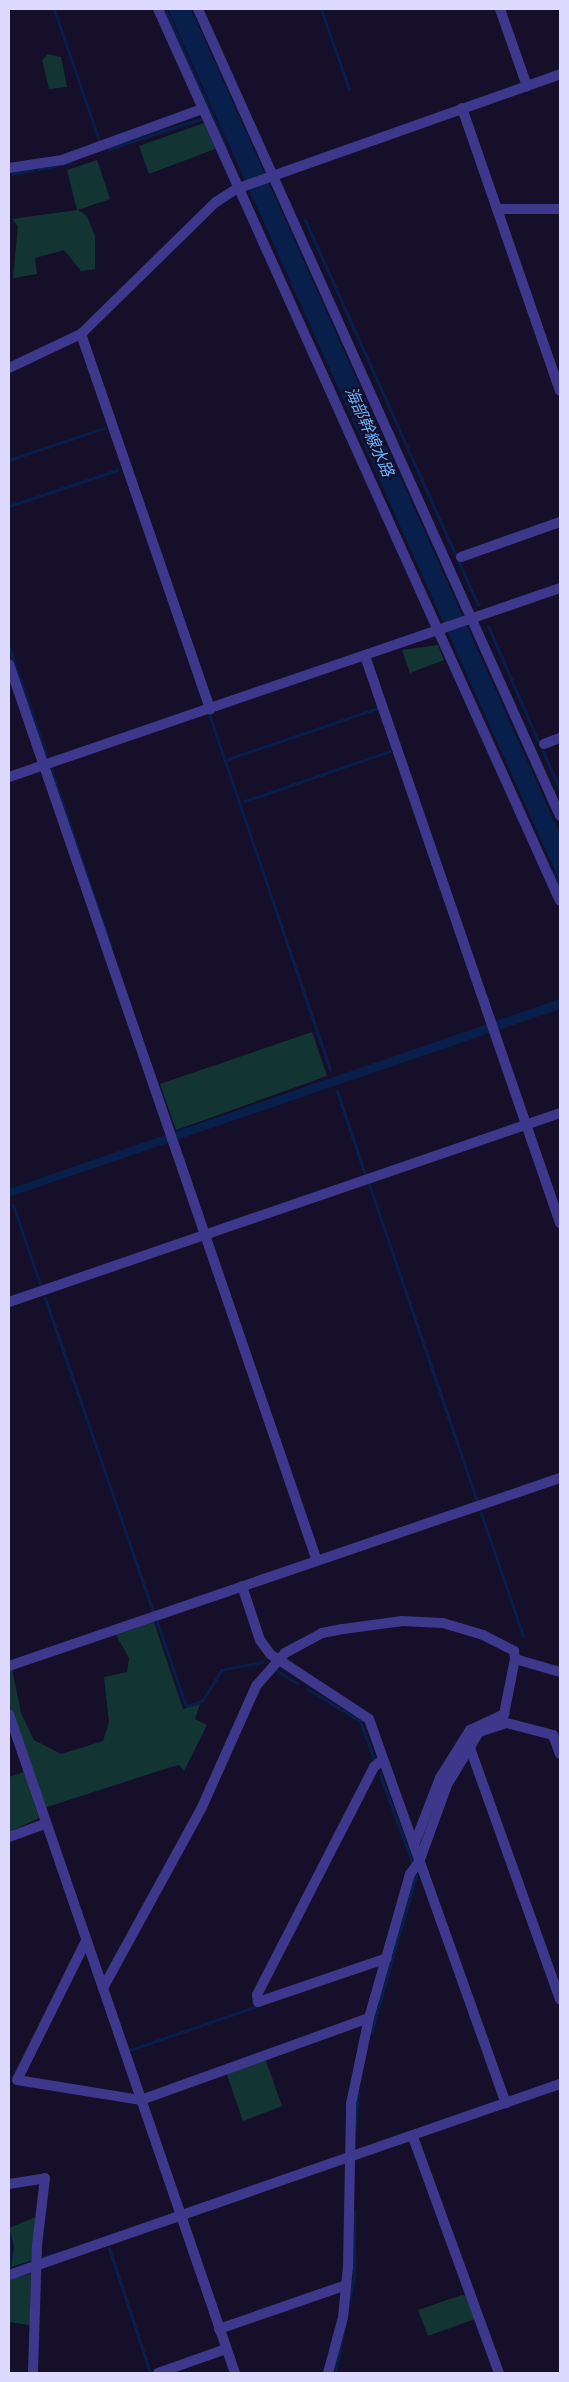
<!DOCTYPE html>
<meta charset="utf-8">
<style>
body{margin:0}
#map{position:relative;width:569px;height:2382px;overflow:hidden;background:#150f2a;font-family:"Source Sans 3","Noto Sans JP",sans-serif}
div>[style]{position:absolute}
.green>*{inset:0;background:#123534}
.water>*{inset:0;background:#081f4b}
.stream>*{height:3px;margin:-1.5px;padding:0 1.5px;transform-origin:1.5px;border-radius:1.5px;background:#081f4b}
.minor>*{height:10px;margin:-5px;padding:0 5px;transform-origin:5px;border-radius:5px;background:#3d388b}
span{translate:-50% -50%;white-space:nowrap;text-align:center;line-height:1.15;-webkit-text-stroke:4.5px #150f2a;paint-order:stroke}
.water-label{font-size:16px;color:#67b5ff;font-style:italic}
.frame{position:absolute;inset:0;border:10px solid #ded9ff;pointer-events:none}
</style>
<div id="map">
<div class="green">
<i style="clip-path:polygon(48px 54px,61px 57px,67px 87px,49px 89px,42px 60px)"></i>
<i style="clip-path:polygon(204px 123px,215px 149px,149px 174px,139px 146px)"></i>
<i style="clip-path:polygon(97px 160px,110px 199px,78px 210px,87px 216px,95px 236px,95px 269px,81px 271px,64px 250px,35px 258px,37px 274px,13px 278px,18px 226px,12px 219px,77px 210px,67px 170px)"></i>
<i style="clip-path:polygon(438px 645px,444px 660px,410px 673px,402px 650px)"></i>
<i style="clip-path:polygon(312px 1032px,327px 1076px,176px 1130px,160px 1084px)"></i>
<i style="clip-path:polygon(154px 1622px,183px 1709px,200px 1704px,195px 1719px,207px 1725px,184px 1771px,179px 1765px,168px 1768px,44px 1808px,9px 1702px,9px 1670px,12px 1669px,21px 1713px,34px 1740px,61px 1754px,103px 1741px,109px 1722px,104px 1677px,127px 1672px,129px 1658px,116px 1635px)"></i>
<i style="clip-path:polygon(24px 1772px,39px 1818px,9px 1832px,9px 1777px)"></i>
<i style="clip-path:polygon(265px 2058px,282px 2106px,243px 2121px,226px 2072px)"></i>
<i style="clip-path:polygon(38px 2216px,33px 2260px,11px 2267px,14px 2246px,9px 2228px)"></i>
<i style="clip-path:polygon(31px 2274px,30px 2325px,9px 2322px,10px 2279px)"></i>
<i style="clip-path:polygon(462px 2295px,467px 2296px,475px 2319px,428px 2336px,418px 2310px)"></i>
</div>
<div class="water">
<i style="clip-path:polygon(168px 9px,191px 9px,560px 834px,560px 882px)"></i>
<i style="clip-path:polygon(560px 999px,560px 1009px,9px 1197px,9px 1189px)"></i>
</div>
<div class="stream">
<i style="left:54px;top:9px;width:142px;rotate:71.1deg"></i>
<i style="left:165px;top:9px;width:154px;rotate:66.3deg"></i>
<i style="left:321px;top:9px;width:85px;rotate:70.7deg"></i>
<i style="left:109px;top:149px;width:96px;rotate:-18.2deg"></i>
<i style="left:39px;top:169px;width:33px;rotate:-12deg"></i>
<i style="left:12px;top:174px;width:22px;rotate:-10deg"></i>
<i style="left:305px;top:220px;width:422px;rotate:65.8deg"></i>
<i style="left:9px;top:460px;width:100px;rotate:-18.6deg"></i>
<i style="left:9px;top:506px;width:114px;rotate:-18.4deg"></i>
<i style="left:488px;top:626px;width:125px;rotate:66.5deg"></i>
<i style="left:9px;top:647px;width:114px;rotate:71.1deg"></i>
<i style="left:209px;top:714px;width:376px;rotate:71.2deg"></i>
<i style="left:542px;top:749px;width:45px;rotate:66.3deg"></i>
<i style="left:228px;top:759px;width:158px;rotate:-18.8deg"></i>
<i style="left:51px;top:770px;width:187px;rotate:71.3deg"></i>
<i style="left:245px;top:801px;width:153px;rotate:-19deg"></i>
<i style="left:552px;top:871px;width:19px;rotate:65deg"></i>
<i style="left:337px;top:1091px;width:88px;rotate:71.4deg"></i>
<i style="left:369px;top:1184px;width:335px;rotate:71.2deg"></i>
<i style="left:13px;top:1205px;width:83px;rotate:71.1deg"></i>
<i style="left:45px;top:1298px;width:331px;rotate:71deg"></i>
<i style="left:481px;top:1513px;width:130px;rotate:71.1deg"></i>
<i style="left:157px;top:1622px;width:89px;rotate:71deg"></i>
<i style="left:186px;top:1706px;width:17px;rotate:-17deg"></i>
<i style="left:202px;top:1701px;width:36px;rotate:-58deg"></i>
<i style="left:221px;top:1670px;width:42px;rotate:-11deg"></i>
<i style="left:276px;top:1670px;width:26px;rotate:32deg"></i>
<i style="left:307px;top:1689px;width:62px;rotate:31.1deg"></i>
<i style="left:360px;top:1721px;width:40px;rotate:69.8deg"></i>
<i style="left:380px;top:1775px;width:93px;rotate:69.8deg"></i>
<i style="left:371px;top:2033px;width:164px;rotate:-74.1deg"></i>
<i style="left:130px;top:2050px;width:138px;rotate:-19.1deg"></i>
<i style="left:355px;top:2127px;width:34px;rotate:-85deg"></i>
<i style="left:9px;top:2235px;width:32px;rotate:88deg"></i>
<i style="left:109px;top:2248px;width:131px;rotate:71.7deg"></i>
<i style="left:44px;top:2257px;width:21px;rotate:-17deg"></i>
<i style="left:20px;top:2266px;width:13px;rotate:-18deg"></i>
<i style="left:335px;top:2373px;width:99px;rotate:-78.9deg"></i>
<i style="left:354px;top:2276px;width:65px;rotate:-90deg"></i>
</div>
<div class="minor">
<i style="left:158px;top:9px;width:978px;rotate:65.74deg"></i>
<i style="left:198px;top:9px;width:884px;rotate:65.84deg"></i>
<i style="left:500px;top:9px;width:82px;rotate:70.7deg"></i>
<i style="left:462px;top:108px;width:299px;rotate:70.9deg"></i>
<i style="left:9px;top:168px;width:54px;rotate:-8.6deg"></i>
<i style="left:62px;top:160px;width:149px;rotate:-20deg"></i>
<i style="left:497px;top:209px;width:63px"></i>
<i style="left:81px;top:334px;width:397px;rotate:71deg"></i>
<i style="left:9px;top:368px;width:80px;rotate:-25.3deg"></i>
<i style="left:81px;top:334px;width:189px;rotate:-44.4deg"></i>
<i style="left:216px;top:202px;width:24px;rotate:-33deg"></i>
<i style="left:236px;top:189px;width:344px;rotate:-19.5deg"></i>
<i style="left:461px;top:557px;width:105px;rotate:-19.5deg"></i>
<i style="left:365px;top:656px;width:600px;rotate:71.02deg"></i>
<i style="left:9px;top:664px;width:948px;rotate:71.05deg"></i>
<i style="left:544px;top:744px;width:17px;rotate:-21deg"></i>
<i style="left:9px;top:777px;width:583px;rotate:-18.93deg"></i>
<i style="left:9px;top:1302px;width:583px;rotate:-18.93deg"></i>
<i style="left:242px;top:1586px;width:57px;rotate:71.6deg"></i>
<i style="left:260px;top:1640px;width:17px;rotate:54deg"></i>
<i style="left:270px;top:1654px;width:118px;rotate:33.3deg"></i>
<i style="left:369px;top:1719px;width:408px;rotate:70.4deg"></i>
<i style="left:9px;top:1666px;width:582px;rotate:-18.84deg"></i>
<i style="left:9px;top:1714px;width:697px;rotate:71.07deg"></i>
<i style="left:470px;top:1748px;width:267px;rotate:70.3deg"></i>
<i style="left:383px;top:1759px;width:12px;rotate:138deg"></i>
<i style="left:374px;top:1767px;width:256px;rotate:117.2deg"></i>
<i style="left:257px;top:1995px;width:7px;rotate:82deg"></i>
<i style="left:258px;top:2002px;width:136px;rotate:-18.8deg"></i>
<i style="left:9px;top:1837px;width:38px;rotate:-20deg"></i>
<i style="left:414px;top:1845px;width:72px;rotate:-68.8deg"></i>
<i style="left:440px;top:1778px;width:57px;rotate:-58deg"></i>
<i style="left:470px;top:1730px;width:38px;rotate:-25deg"></i>
<i style="left:504px;top:1714px;width:56px;rotate:-78.7deg"></i>
<i style="left:86px;top:1941px;width:155px;rotate:116.4deg"></i>
<i style="left:17px;top:2080px;width:126px;rotate:9.2deg"></i>
<i style="left:141px;top:2100px;width:242px;rotate:-19.8deg"></i>
<i style="left:103px;top:1988px;width:206px;rotate:-61.3deg"></i>
<i style="left:202px;top:1807px;width:133px;rotate:-65.9deg"></i>
<i style="left:256px;top:1686px;width:44px;rotate:-48.7deg"></i>
<i style="left:285px;top:1653px;width:42px;rotate:-28.4deg"></i>
<i style="left:322px;top:1633px;width:21px;rotate:-11deg"></i>
<i style="left:343px;top:1629px;width:60px;rotate:-7.7deg"></i>
<i style="left:402px;top:1621px;width:41px;rotate:2.8deg"></i>
<i style="left:443px;top:1623px;width:42px;rotate:16.7deg"></i>
<i style="left:483px;top:1635px;width:35px;rotate:27deg"></i>
<i style="left:514px;top:1651px;width:8px;rotate:83deg"></i>
<i style="left:515px;top:1659px;width:47px;rotate:16.1deg"></i>
<i style="left:413px;top:2137px;width:251px;rotate:70deg"></i>
<i style="left:9px;top:2184px;width:36px;rotate:-9deg"></i>
<i style="left:45px;top:2178px;width:67px;rotate:96.8deg"></i>
<i style="left:37px;top:2245px;width:128px;rotate:91.8deg"></i>
<i style="left:9px;top:2275px;width:583px;rotate:-19.12deg"></i>
<i style="left:219px;top:2329px;width:134px;rotate:-19.1deg"></i>
<i style="left:158px;top:2373px;width:72px;rotate:-19.4deg"></i>
<i style="left:328px;top:2373px;width:58px;rotate:-75deg"></i>
<i style="left:343px;top:2317px;width:50px;rotate:-84.3deg"></i>
<i style="left:348px;top:2267px;width:163px;rotate:-88.9deg"></i>
<i style="left:351px;top:2104px;width:88px;rotate:-78.2deg"></i>
<i style="left:369px;top:2018px;width:150px;rotate:-74.1deg"></i>
<i style="left:410px;top:1874px;width:15px;rotate:-53deg"></i>
<i style="left:419px;top:1862px;width:82px;rotate:-70deg"></i>
<i style="left:447px;top:1785px;width:62px;rotate:-58.9deg"></i>
<i style="left:479px;top:1732px;width:29px;rotate:-18deg"></i>
<i style="left:507px;top:1723px;width:48px;rotate:14.6deg"></i>
<i style="left:553px;top:1735px;width:20px;rotate:70deg"></i>
</div>
<div class="water-label">
<span style="left:369px;top:432px;rotate:66deg">海部幹線水路</span>
</div>
<div class="frame"></div>
</div>
